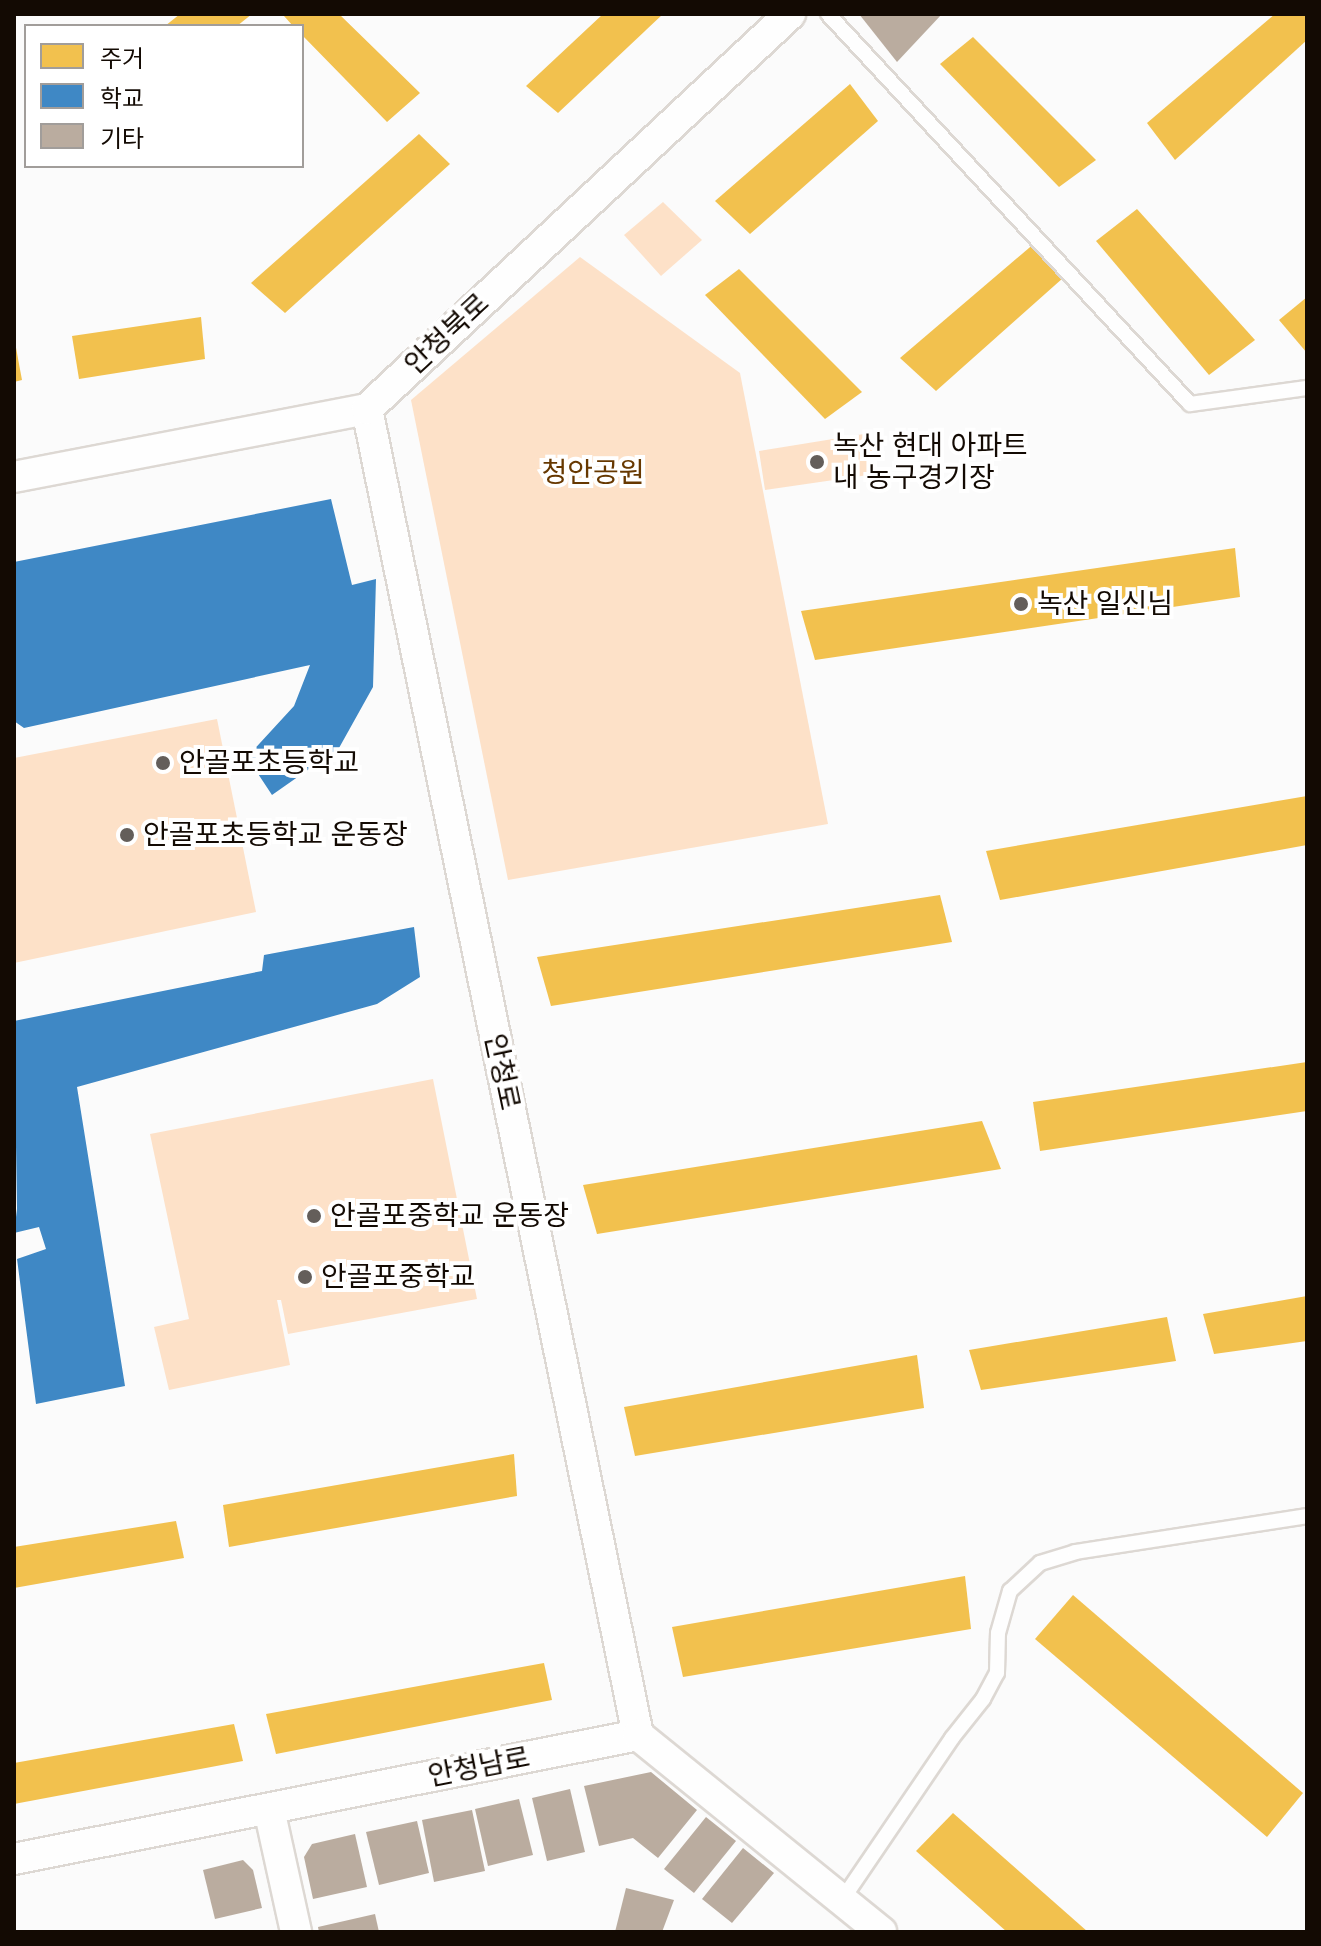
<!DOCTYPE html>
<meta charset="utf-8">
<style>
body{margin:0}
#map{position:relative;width:1321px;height:1946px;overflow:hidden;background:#fbfbfb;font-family:"Varela Round","Noto Sans KR",sans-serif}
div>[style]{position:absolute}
.green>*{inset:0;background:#fde1c8}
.homes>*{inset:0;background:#f2c14e}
.schools>*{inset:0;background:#3f88c5}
.building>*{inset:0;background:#baac9f}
.roads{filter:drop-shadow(2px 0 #ddd8d3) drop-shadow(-2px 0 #ddd8d3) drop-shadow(0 2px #ddd8d3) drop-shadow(0 -2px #ddd8d3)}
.service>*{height:14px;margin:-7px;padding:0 7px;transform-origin:7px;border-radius:7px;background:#fefefe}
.minor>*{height:30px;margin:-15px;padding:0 15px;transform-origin:15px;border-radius:15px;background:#fefefe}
.dots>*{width:22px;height:22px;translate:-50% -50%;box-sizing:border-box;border:4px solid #fff;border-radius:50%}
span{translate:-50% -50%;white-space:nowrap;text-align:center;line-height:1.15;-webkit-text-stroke:8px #fff;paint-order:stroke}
.street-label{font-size:28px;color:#130a03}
.poi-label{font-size:28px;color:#130a03}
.left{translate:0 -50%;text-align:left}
.park-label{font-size:28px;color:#673800}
.frame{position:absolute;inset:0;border:16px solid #130a03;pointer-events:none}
.legend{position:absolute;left:24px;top:24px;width:280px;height:144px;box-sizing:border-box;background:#fff;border:2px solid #a19d9a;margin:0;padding:10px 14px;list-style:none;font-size:24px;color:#130a03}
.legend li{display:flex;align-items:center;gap:16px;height:40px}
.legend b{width:40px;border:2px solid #a19d9a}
</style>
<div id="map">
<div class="green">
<i style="clip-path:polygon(663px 202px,702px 240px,661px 276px,624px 235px)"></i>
<i style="clip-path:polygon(580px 257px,740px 373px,828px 824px,508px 880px,411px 400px)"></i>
<i style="clip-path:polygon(870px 433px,875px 474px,765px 490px,759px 451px)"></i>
<i style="clip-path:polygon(217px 719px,256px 912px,14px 963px,14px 758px)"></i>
<i style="clip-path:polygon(433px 1079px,477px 1299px,288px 1334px,281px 1300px,277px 1300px,290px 1365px,169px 1390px,154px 1327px,189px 1319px,150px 1134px)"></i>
</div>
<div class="homes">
<i style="clip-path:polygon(180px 14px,252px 14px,237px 26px,165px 26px)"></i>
<i style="clip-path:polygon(286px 14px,339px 14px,420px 93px,387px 122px,302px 35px,302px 26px,293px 26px,284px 16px)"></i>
<i style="clip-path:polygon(603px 14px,663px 14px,558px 113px,526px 86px)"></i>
<i style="clip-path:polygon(1275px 14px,1307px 14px,1307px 40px,1175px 160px,1147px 123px)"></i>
<i style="clip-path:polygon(973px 37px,1096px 160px,1059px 187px,940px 64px)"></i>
<i style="clip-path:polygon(850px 84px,878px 121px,750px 234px,715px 201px)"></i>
<i style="clip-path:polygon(419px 134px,450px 164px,285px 313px,251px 283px)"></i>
<i style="clip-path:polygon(1137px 209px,1255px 340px,1209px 375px,1096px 241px)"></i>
<i style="clip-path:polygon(1036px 242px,1063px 278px,936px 391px,900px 358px)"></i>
<i style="clip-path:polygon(739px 269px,862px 392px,825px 419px,705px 295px)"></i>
<i style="clip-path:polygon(1307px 297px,1307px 353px,1279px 320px)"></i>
<i style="clip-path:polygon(201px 317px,205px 359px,79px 379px,72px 336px)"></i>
<i style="clip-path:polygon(14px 337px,22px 380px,14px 382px)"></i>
<i style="clip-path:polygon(1235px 548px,1240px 597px,815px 660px,801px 611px)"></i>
<i style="clip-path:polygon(1307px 796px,1307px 845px,1000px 900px,986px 851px)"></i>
<i style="clip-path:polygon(940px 895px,952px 942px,551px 1006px,537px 957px)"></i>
<i style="clip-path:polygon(1307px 1062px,1307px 1111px,1040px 1151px,1033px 1102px)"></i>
<i style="clip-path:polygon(982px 1121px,1001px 1169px,597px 1234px,583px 1185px)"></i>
<i style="clip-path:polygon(1307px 1296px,1307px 1341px,1214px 1354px,1203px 1314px)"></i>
<i style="clip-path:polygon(1167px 1317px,1176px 1361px,981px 1390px,969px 1350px)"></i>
<i style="clip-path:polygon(917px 1355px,924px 1408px,635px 1456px,624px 1407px)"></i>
<i style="clip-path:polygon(514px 1454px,517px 1496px,229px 1547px,223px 1505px)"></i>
<i style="clip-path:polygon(176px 1521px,184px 1558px,14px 1588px,14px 1547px)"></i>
<i style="clip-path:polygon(965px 1576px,971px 1629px,683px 1677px,672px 1627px)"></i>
<i style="clip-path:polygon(1073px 1595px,1303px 1793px,1267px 1837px,1035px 1639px)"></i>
<i style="clip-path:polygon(544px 1663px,552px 1700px,276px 1754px,266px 1714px)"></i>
<i style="clip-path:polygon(234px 1724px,243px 1761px,14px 1804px,14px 1763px)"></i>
<i style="clip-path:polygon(953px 1813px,1088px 1932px,1007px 1932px,916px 1851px)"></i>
</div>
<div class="schools">
<i style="clip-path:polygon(331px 499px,352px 585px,376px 579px,373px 687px,339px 748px,272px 795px,247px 757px,294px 706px,310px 665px,24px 728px,14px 721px,14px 562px)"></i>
<i style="clip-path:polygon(414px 927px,420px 977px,377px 1004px,77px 1087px,125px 1386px,36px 1404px,17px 1259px,46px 1249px,39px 1227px,14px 1233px,17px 1209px,14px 1021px,262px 971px,264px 955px)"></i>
</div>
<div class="building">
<i style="clip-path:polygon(859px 14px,942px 14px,897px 62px)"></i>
<i style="clip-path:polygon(651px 1772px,697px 1810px,658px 1858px,633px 1838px,599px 1846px,584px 1786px)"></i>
<i style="clip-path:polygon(570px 1789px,585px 1852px,547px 1861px,532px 1798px)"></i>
<i style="clip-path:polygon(519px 1799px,533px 1855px,488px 1866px,475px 1809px)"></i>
<i style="clip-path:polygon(472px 1810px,485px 1871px,434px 1882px,422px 1820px)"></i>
<i style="clip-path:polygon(706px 1817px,736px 1841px,694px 1893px,664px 1869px)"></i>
<i style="clip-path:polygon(417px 1821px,429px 1873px,379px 1885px,366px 1832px)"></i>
<i style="clip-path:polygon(355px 1834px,367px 1887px,313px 1899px,304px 1857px,312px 1844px)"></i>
<i style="clip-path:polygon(743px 1848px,774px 1873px,732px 1923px,702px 1899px)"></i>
<i style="clip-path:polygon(243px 1860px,253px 1870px,262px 1908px,215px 1919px,203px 1870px)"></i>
<i style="clip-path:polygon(626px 1888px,674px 1900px,662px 1932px,615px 1932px)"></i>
<i style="clip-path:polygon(375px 1914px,379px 1932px,319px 1932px,318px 1927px)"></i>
</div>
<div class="roads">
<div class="service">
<i style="left:828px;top:14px;width:532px;rotate:47.13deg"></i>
<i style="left:1190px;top:404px;width:118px;rotate:-7.8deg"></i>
<i style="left:842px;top:1900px;width:196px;rotate:-55.8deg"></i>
<i style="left:952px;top:1738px;width:50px;rotate:-51.5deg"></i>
<i style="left:983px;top:1699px;width:30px;rotate:-62deg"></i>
<i style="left:997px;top:1673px;width:40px;rotate:-88.6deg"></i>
<i style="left:998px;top:1633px;width:44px;rotate:-74.1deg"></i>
<i style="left:1010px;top:1591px;width:41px;rotate:-43deg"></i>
<i style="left:1040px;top:1563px;width:37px;rotate:-17deg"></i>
<i style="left:1075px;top:1552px;width:235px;rotate:-8.8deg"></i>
</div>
<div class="minor">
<i style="left:367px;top:409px;width:1353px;rotate:78.45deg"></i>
<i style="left:14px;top:477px;width:359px;rotate:-10.9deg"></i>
<i style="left:367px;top:409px;width:579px;rotate:-43.04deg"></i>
<i style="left:269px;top:1809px;width:126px;rotate:77.6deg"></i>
<i style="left:14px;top:1859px;width:636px;rotate:-11.24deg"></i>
<i style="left:638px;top:1735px;width:313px;rotate:39deg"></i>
</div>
</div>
<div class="dots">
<i style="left:817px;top:462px;background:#645e5a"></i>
<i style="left:1021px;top:604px;background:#645e5a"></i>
<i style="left:163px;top:763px;background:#645e5a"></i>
<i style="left:127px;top:835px;background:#645e5a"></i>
<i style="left:314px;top:1216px;background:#645e5a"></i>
<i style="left:305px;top:1277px;background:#645e5a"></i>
</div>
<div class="street-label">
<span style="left:447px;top:334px;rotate:-43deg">안청북로</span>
<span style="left:502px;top:1072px;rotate:78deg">안청로</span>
<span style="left:479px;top:1767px;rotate:-11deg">안청남로</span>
</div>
<div class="poi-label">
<span class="left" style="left:833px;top:462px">녹산 현대 아파트<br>내 농구경기장</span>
<span class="left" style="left:1037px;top:604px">녹산 일신님</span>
<span class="left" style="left:179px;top:763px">안골포초등학교</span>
<span class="left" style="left:143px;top:835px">안골포초등학교 운동장</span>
<span class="left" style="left:330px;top:1216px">안골포중학교 운동장</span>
<span class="left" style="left:321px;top:1277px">안골포중학교</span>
</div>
<div class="park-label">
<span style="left:593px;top:473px">청안공원</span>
</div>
<div class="frame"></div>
<ul class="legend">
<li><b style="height:22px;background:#f2c14e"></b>주거</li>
<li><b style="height:22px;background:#3f88c5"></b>학교</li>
<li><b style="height:22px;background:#baac9f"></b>기타</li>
</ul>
</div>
